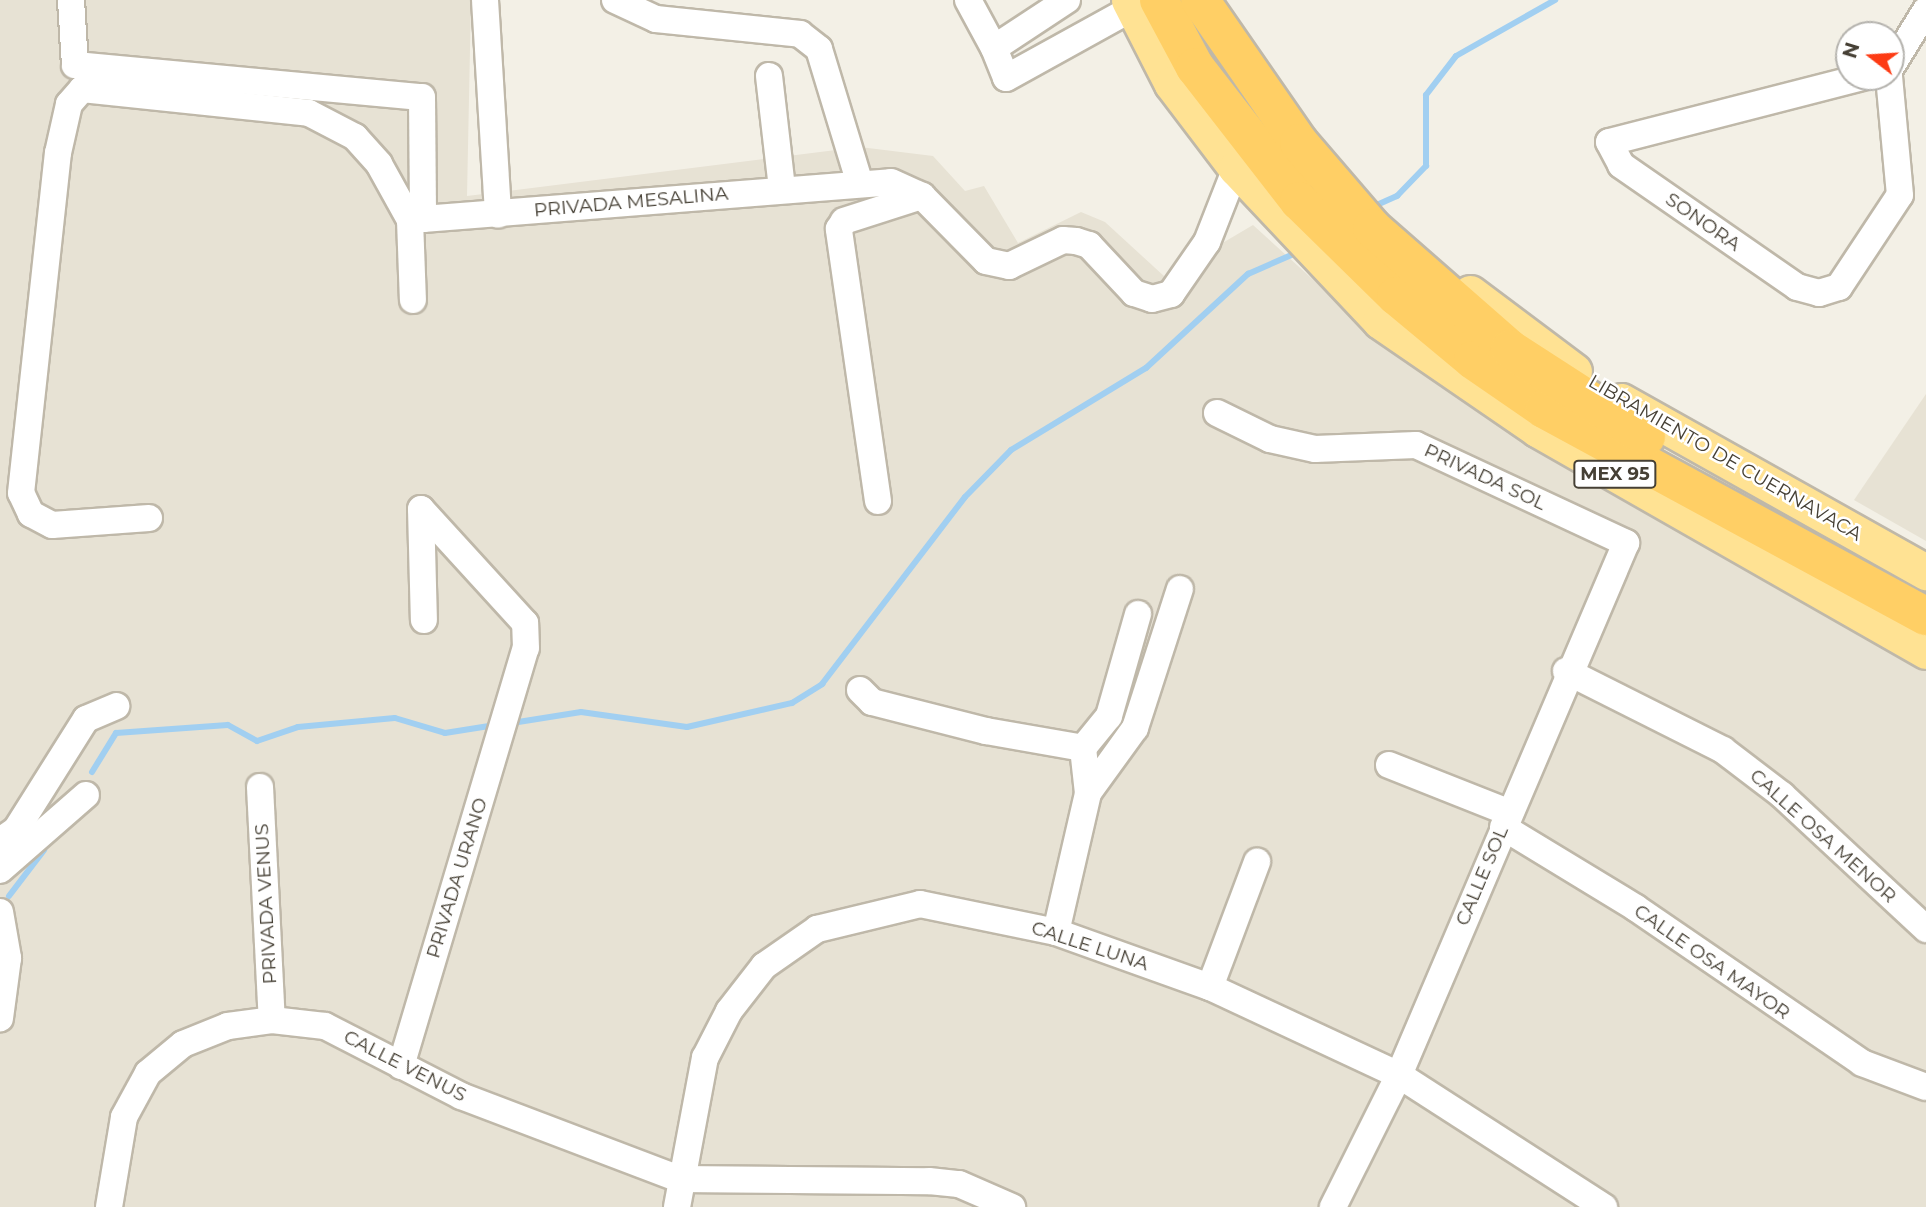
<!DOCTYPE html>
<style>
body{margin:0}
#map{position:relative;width:1926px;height:1207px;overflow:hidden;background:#f3f0e6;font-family:Montserrat,sans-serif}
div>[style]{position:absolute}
.residential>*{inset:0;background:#e7e2d4}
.stream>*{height:6px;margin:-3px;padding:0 3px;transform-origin:3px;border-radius:3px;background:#a1cff1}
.roads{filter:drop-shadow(2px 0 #bfb8a9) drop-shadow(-2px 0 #bfb8a9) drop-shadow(0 2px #bfb8a9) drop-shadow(0 -2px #bfb8a9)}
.minor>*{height:26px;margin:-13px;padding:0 13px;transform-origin:13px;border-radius:13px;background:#fff}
.major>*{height:35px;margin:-17.5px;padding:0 17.5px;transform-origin:17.5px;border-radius:17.5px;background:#ffe293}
.highway>*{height:38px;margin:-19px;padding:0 19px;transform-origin:19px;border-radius:19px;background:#ffcf65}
span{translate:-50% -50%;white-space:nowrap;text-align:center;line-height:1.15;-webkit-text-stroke:5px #fff;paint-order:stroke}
.shield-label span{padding:2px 5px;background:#fff;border:2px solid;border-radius:5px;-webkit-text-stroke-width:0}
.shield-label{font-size:18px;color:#464035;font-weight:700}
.street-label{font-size:19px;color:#464035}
.north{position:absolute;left:1835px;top:21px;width:70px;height:70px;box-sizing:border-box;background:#fff;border:2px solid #b5b3ae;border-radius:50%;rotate:287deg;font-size:19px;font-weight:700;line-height:28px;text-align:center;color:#464035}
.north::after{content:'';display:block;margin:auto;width:24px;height:32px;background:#fd3b14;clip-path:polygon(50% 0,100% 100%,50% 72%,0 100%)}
</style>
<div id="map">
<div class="residential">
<i style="clip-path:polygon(0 0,471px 0,467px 196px,860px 147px,933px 156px,965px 191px,984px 186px,1018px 243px,1081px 212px,1105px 222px,1165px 277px,1253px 225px,1397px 356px,1516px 434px,1926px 667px,1926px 1207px,0 1207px)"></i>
<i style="clip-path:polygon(1926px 394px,1926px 541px,1854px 500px)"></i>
</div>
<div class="stream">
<i style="left:1370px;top:208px;width:30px;rotate:-24deg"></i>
<i style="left:1397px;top:196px;width:42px;rotate:-46deg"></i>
<i style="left:1426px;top:166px;width:71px;rotate:-90deg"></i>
<i style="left:1426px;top:95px;width:49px;rotate:-52.4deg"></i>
<i style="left:1456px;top:56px;width:114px;rotate:-29.5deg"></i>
<i style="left:512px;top:723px;width:70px;rotate:-9.1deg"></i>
<i style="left:581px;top:712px;width:107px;rotate:8.1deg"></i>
<i style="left:687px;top:727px;width:108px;rotate:-12.9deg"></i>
<i style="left:792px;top:703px;width:36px;rotate:-32deg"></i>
<i style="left:822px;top:684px;width:235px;rotate:-52.6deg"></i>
<i style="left:965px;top:497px;width:66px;rotate:-45.6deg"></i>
<i style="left:1011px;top:450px;width:158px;rotate:-31.3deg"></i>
<i style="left:1146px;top:368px;width:139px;rotate:-42.7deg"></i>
<i style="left:1248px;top:274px;width:55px;rotate:-23.7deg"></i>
<i style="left:92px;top:772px;width:46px;rotate:-58.4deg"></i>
<i style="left:116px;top:733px;width:112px;rotate:-4.1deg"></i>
<i style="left:228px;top:725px;width:33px;rotate:29deg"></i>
<i style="left:257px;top:741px;width:43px;rotate:-18.9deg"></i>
<i style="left:298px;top:727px;width:97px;rotate:-5.3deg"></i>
<i style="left:395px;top:718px;width:52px;rotate:16.7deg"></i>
<i style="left:445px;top:733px;width:51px;rotate:-9.1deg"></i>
<i style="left:9px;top:896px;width:58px;rotate:-52.7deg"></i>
</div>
<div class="roads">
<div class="minor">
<i style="left:71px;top:0;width:65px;rotate:86.5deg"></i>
<i style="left:75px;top:65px;width:348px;rotate:5.3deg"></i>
<i style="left:422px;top:97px;width:122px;rotate:89.5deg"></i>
<i style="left:423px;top:219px;width:469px;rotate:-4.5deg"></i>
<i style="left:891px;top:182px;width:34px;rotate:24deg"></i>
<i style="left:922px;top:196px;width:91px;rotate:45.4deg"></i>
<i style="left:986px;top:261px;width:24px;rotate:12deg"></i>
<i style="left:1009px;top:266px;width:60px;rotate:-25.7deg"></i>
<i style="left:1063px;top:240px;width:13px;rotate:4deg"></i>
<i style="left:1076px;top:241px;width:14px;rotate:17deg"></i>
<i style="left:1089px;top:245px;width:66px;rotate:46.8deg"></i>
<i style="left:1134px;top:293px;width:19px;rotate:18deg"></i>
<i style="left:1152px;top:299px;width:20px;rotate:-15deg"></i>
<i style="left:1171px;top:294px;width:63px;rotate:-55.3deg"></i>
<i style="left:1207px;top:242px;width:79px;rotate:-68.6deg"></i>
<i style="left:485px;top:0;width:215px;rotate:86.5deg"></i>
<i style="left:615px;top:0;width:45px;rotate:24.9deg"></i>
<i style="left:656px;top:19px;width:145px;rotate:5.9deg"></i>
<i style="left:800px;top:34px;width:24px;rotate:38deg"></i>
<i style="left:819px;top:49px;width:138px;rotate:73.1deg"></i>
<i style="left:968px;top:0;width:55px;rotate:61.6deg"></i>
<i style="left:1067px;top:0;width:87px;rotate:146.7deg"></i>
<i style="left:994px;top:48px;width:32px;rotate:68deg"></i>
<i style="left:1006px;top:78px;width:145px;rotate:-28.9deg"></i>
<i style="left:1891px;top:67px;width:67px;rotate:-58.4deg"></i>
<i style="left:769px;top:76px;width:113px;rotate:83.4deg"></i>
<i style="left:1863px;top:77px;width:262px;rotate:165.6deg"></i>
<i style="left:1609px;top:142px;width:26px;rotate:62deg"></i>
<i style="left:1621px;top:165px;width:214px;rotate:34.7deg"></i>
<i style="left:1797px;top:287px;width:23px;rotate:15deg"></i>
<i style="left:1819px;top:293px;width:21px;rotate:-17deg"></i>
<i style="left:1839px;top:287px;width:110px;rotate:-56.5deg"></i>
<i style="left:1900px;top:195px;width:119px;rotate:-95.3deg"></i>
<i style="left:410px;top:220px;width:80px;rotate:87.9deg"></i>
<i style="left:1217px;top:413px;width:59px;rotate:26.1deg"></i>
<i style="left:1270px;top:439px;width:46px;rotate:12.5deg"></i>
<i style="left:1315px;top:449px;width:101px;rotate:-2.3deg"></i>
<i style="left:1416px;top:445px;width:232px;rotate:25deg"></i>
<i style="left:1626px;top:543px;width:578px;rotate:113.11deg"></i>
<i style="left:1399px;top:1075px;width:148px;rotate:116.6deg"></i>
<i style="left:878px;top:501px;width:275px;rotate:-98.2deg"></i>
<i style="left:839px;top:229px;width:9px;rotate:-58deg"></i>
<i style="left:844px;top:221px;width:82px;rotate:-17.8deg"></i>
<i style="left:149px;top:518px;width:97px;rotate:175.9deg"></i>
<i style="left:52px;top:525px;width:24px;rotate:-152deg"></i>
<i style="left:31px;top:514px;width:23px;rotate:-115deg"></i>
<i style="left:21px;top:493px;width:342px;rotate:-83.8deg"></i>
<i style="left:58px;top:153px;width:50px;rotate:-77.3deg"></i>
<i style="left:69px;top:104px;width:20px;rotate:-49deg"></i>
<i style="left:82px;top:89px;width:228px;rotate:6deg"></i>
<i style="left:309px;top:113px;width:52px;rotate:27.6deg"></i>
<i style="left:355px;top:137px;width:36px;rotate:48deg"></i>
<i style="left:379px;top:164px;width:64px;rotate:61deg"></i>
<i style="left:410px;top:220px;width:13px;rotate:-4deg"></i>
<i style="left:1566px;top:671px;width:176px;rotate:26.7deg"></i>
<i style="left:1723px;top:750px;width:74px;rotate:37.3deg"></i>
<i style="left:1782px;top:795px;width:197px;rotate:42.9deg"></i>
<i style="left:860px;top:690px;width:17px;rotate:45deg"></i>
<i style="left:872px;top:702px;width:118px;rotate:14.3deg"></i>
<i style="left:986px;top:731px;width:98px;rotate:9.9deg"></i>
<i style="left:1083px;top:748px;width:45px;rotate:83.7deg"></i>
<i style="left:1083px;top:748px;width:41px;rotate:-50.9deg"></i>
<i style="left:1109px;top:716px;width:106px;rotate:-74.1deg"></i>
<i style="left:1389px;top:765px;width:128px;rotate:21.6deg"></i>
<i style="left:260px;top:787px;width:233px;rotate:87.1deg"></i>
<i style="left:1503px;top:827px;width:156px;rotate:31.3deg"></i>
<i style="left:1636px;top:908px;width:274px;rotate:34.4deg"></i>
<i style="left:1862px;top:1063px;width:68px;rotate:20.6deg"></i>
<i style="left:0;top:841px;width:19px;rotate:-35deg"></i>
<i style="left:16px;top:830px;width:131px;rotate:-57.8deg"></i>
<i style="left:86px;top:719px;width:33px;rotate:-23deg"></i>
<i style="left:0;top:870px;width:114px;rotate:-41.1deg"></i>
<i style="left:0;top:912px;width:47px;rotate:80.1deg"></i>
<i style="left:8px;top:958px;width:61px;rotate:97.6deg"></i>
<i style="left:1056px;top:932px;width:143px;rotate:-77deg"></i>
<i style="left:1088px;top:793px;width:80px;rotate:-54.1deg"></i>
<i style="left:1135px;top:728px;width:146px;rotate:-72.1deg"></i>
<i style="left:1210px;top:987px;width:134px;rotate:-69.4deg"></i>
<i style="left:401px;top:1066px;width:436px;rotate:-73.4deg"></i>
<i style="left:526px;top:648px;width:25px;rotate:-92deg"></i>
<i style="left:525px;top:623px;width:154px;rotate:-132.4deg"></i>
<i style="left:421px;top:509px;width:111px;rotate:88.5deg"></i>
<i style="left:109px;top:1207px;width:91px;rotate:-80.5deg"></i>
<i style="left:124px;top:1117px;width:50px;rotate:-61.4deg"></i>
<i style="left:148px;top:1073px;width:45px;rotate:-39.6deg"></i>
<i style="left:183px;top:1044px;width:48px;rotate:-21.8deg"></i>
<i style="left:228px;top:1026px;width:44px;rotate:-7.8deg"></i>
<i style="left:272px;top:1020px;width:53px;rotate:6.5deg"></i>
<i style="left:325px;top:1026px;width:153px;rotate:27.2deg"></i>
<i style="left:461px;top:1096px;width:233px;rotate:20.8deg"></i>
<i style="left:679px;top:1179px;width:250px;rotate:0.5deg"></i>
<i style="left:929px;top:1181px;width:30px;rotate:6deg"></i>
<i style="left:959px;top:1184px;width:58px;rotate:23.5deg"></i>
<i style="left:677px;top:1207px;width:152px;rotate:-79.4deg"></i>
<i style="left:705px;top:1058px;width:53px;rotate:-62.9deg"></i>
<i style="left:729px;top:1011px;width:57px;rotate:-52.1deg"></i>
<i style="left:764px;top:966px;width:65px;rotate:-34.9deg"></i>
<i style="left:817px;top:929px;width:106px;rotate:-13.6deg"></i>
<i style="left:920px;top:904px;width:139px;rotate:11.6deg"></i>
<i style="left:1056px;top:932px;width:164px;rotate:19.7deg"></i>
<i style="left:1210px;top:987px;width:208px;rotate:25deg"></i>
<i style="left:1399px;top:1075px;width:244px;rotate:32.8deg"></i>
</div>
<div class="major">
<i style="left:1129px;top:0;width:94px;rotate:62.9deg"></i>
<i style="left:1172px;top:84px;width:106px;rotate:52.7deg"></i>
<i style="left:1236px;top:168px;width:210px;rotate:46.7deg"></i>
<i style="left:1380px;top:321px;width:191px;rotate:34.5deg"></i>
<i style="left:1537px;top:429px;width:448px;rotate:29.7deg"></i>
<i style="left:1470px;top:293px;width:130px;rotate:36.9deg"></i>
<i style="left:1621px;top:401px;width:350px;rotate:29.3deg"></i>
</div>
<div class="highway">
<i style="left:1159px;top:0;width:76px;rotate:61.8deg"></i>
<i style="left:1195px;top:67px;width:170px;rotate:52.2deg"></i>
<i style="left:1299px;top:201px;width:136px;rotate:44.4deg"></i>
<i style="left:1396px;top:296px;width:100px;rotate:39.7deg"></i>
<i style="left:1473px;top:360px;width:86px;rotate:34.6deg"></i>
<i style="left:1544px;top:409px;width:434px;rotate:28.5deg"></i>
<i style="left:1200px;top:0;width:174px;rotate:55.3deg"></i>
<i style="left:1299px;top:143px;width:112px;rotate:49.3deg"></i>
<i style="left:1372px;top:228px;width:184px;rotate:41.2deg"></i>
<i style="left:1510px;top:349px;width:162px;rotate:32.9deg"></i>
</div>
</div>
<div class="shield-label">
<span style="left:1615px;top:474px">MEX 95</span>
</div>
<div class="street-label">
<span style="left:631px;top:202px;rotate:-5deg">PRIVADA MESALINA</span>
<span style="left:1703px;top:222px;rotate:35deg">SONORA</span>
<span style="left:1725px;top:458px;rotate:30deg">LIBRAMIENTO DE CUERNAVACA</span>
<span style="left:1485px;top:477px;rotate:25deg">PRIVADA SOL</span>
<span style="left:1823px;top:836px;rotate:42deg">CALLE OSA MENOR</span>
<span style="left:1482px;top:876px;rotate:-67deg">CALLE SOL</span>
<span style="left:457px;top:878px;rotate:-73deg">PRIVADA URANO</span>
<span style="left:266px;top:904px;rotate:-93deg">PRIVADA VENUS</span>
<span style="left:1090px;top:946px;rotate:18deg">CALLE LUNA</span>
<span style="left:1712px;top:962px;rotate:35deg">CALLE OSA MAYOR</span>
<span style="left:405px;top:1066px;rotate:27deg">CALLE VENUS</span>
</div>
<div class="north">N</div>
</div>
